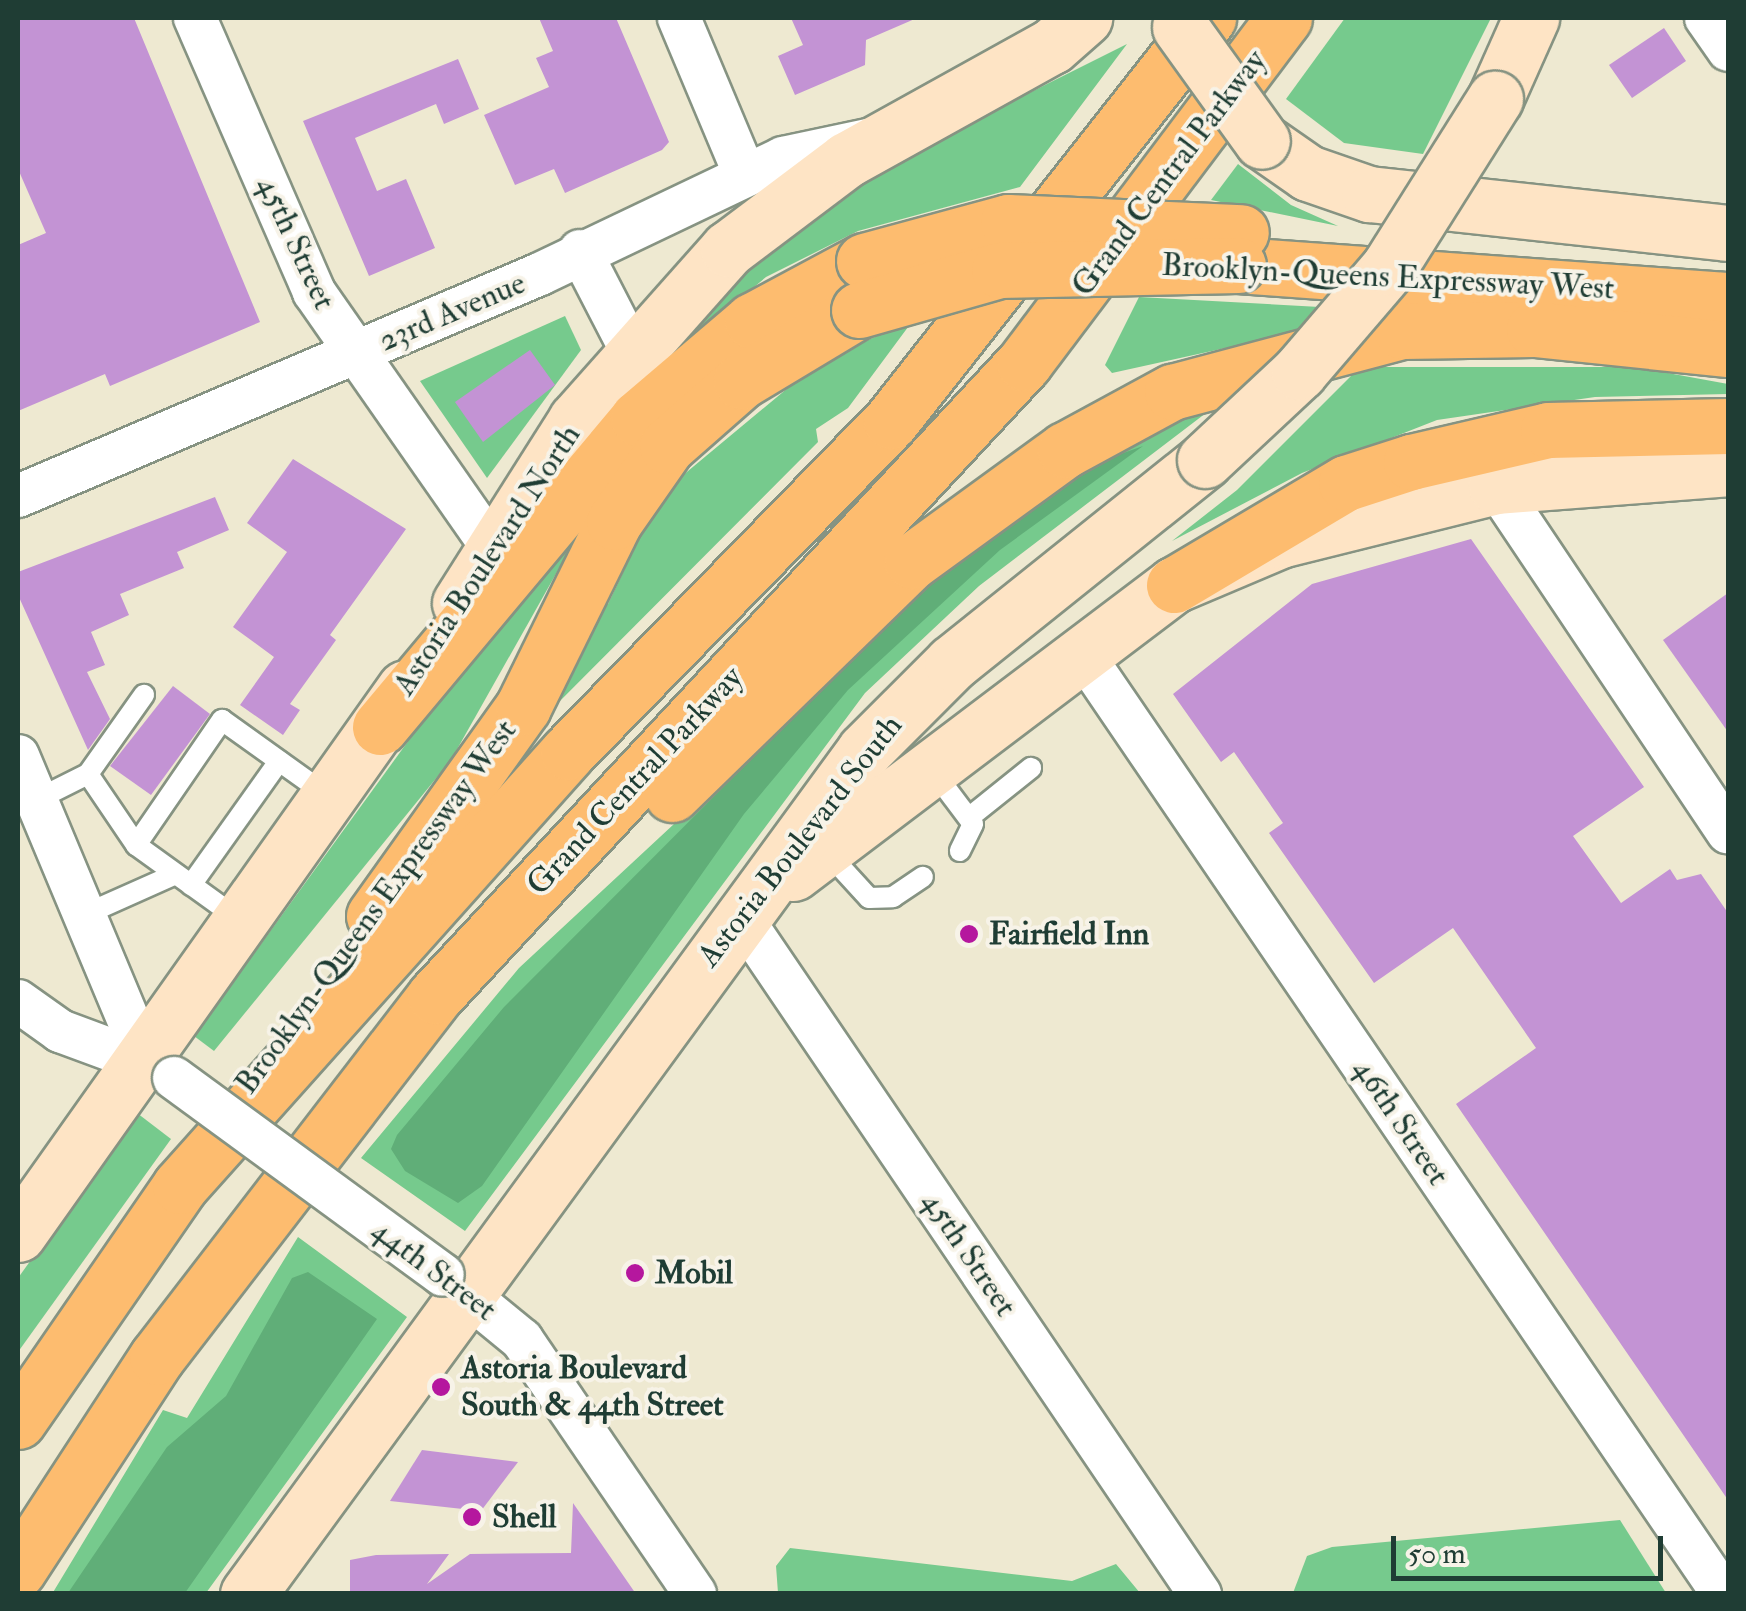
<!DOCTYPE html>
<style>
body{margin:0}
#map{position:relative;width:1746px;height:1611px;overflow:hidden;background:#eee9d1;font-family:"IM FELL Double Pica",serif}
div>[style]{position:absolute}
.green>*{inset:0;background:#76ca8d}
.forest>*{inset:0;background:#60ae78}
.building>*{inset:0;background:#c393d4}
.roads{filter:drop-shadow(2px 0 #869382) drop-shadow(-2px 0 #869382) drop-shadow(0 2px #869382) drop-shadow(0 -2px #869382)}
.lane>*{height:20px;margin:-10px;padding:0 10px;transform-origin:10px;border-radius:10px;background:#fff}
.street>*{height:42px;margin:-21px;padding:0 21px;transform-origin:21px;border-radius:21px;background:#fff}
.secondary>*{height:55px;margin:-27.5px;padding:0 27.5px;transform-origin:27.5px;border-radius:27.5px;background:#fee4c5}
.highway>*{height:55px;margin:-27.5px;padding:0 27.5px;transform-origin:27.5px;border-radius:27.5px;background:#fdbc6f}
.bridges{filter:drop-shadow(2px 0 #869382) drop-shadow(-2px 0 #869382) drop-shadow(0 2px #869382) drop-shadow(0 -2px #869382)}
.street-bridge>*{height:42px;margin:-21px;padding:0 21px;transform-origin:21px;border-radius:21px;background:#fff}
.secondary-bridge>*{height:55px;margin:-27.5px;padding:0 27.5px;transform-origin:27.5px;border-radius:27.5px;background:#fee4c5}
.highway-bridge>*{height:55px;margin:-27.5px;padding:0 27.5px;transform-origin:27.5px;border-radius:27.5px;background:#fdbc6f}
.dots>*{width:28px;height:28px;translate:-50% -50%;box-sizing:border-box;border:5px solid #f7f3e8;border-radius:50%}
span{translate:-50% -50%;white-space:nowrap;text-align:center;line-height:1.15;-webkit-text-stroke:8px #f7f3e8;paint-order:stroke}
.street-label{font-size:32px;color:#1f3d34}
.poi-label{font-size:32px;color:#1f3d34;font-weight:700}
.left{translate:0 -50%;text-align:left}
.frame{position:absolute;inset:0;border:20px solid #1f3d34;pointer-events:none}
.scale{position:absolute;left:1391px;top:1536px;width:272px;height:45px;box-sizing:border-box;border:5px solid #1f3d34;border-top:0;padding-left:12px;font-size:30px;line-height:35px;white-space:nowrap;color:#1f3d34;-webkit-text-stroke:8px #f7f3e8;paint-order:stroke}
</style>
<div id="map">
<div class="green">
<i style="clip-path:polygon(1345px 18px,1491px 18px,1423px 154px,1344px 143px,1286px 99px)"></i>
<i style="clip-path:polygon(1127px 44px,1020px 187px,858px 231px,766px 277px,691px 340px,680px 329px,758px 253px,865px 175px)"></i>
<i style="clip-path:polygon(1238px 164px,1291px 205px,1338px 226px,1211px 200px)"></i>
<i style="clip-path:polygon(1139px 297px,1338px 308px,1371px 316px,1112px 373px,1105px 365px)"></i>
<i style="clip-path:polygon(565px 316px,581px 350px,487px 478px,420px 381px)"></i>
<i style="clip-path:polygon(914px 319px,848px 408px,816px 429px,818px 442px,540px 721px,599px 602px,608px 604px,649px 518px,682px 476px,818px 363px)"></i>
<i style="clip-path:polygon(1360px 367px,1635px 367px,1728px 384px,1728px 394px,1595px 397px,1437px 420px,1302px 473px,1172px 541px,1237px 490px)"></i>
<i style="clip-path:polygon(1227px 397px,979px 586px,865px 693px,465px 1231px,361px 1158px,519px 968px,787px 719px,915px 584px,1074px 462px)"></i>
<i style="clip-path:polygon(592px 488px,579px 533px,451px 760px,214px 1051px,194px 1036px)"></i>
<i style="clip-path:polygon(137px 1113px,171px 1139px,18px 1352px,18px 1278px)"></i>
<i style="clip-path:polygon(298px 1237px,407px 1317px,206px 1593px,52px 1594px,163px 1410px,187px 1418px)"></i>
<i style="clip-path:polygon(1620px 1520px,1666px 1593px,1293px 1593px,1307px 1556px,1332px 1547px)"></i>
<i style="clip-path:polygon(790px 1548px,1072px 1581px,1116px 1564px,1140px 1593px,778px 1593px,776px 1566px)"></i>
</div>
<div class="forest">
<i style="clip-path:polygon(1143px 446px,1000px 550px,848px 690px,744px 814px,482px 1186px,458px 1203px,405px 1171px,391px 1149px,397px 1135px,504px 1007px,912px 598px,1087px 466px)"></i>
<i style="clip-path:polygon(308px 1272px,377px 1319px,185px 1593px,68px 1593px,167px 1447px,226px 1396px,292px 1278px)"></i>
</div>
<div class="building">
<i style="clip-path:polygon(18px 18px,134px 18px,260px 322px,110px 386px,105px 374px,18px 411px,18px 245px,46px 233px,18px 169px)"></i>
<i style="clip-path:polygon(539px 18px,616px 18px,669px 142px,662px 150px,565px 193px,554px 169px,515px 185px,484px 115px,549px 87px,536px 58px,553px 51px)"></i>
<i style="clip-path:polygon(791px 18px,917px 18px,866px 40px,865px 65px,795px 95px,778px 56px,803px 45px)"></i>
<i style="clip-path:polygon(1664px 28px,1686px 61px,1632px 98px,1609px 65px)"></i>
<i style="clip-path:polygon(458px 59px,479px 109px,444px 124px,436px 104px,355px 138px,377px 191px,406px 179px,435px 248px,369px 276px,303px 121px)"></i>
<i style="clip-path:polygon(530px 350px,555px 385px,483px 442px,455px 402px)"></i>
<i style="clip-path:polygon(293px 459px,406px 529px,330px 635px,336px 640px,290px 704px,300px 710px,283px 735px,240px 705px,274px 657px,233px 627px,287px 552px,247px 523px)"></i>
<i style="clip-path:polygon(215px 497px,229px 530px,177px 552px,184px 568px,120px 594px,129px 615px,91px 632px,105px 665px,87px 672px,110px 719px,88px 750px,18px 595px,18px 572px)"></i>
<i style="clip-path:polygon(1471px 539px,1644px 787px,1573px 836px,1621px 903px,1670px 869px,1677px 880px,1701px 874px,1728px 913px,1728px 1500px,1456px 1104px,1536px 1048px,1453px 928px,1374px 983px,1269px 833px,1283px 823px,1234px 752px,1221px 762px,1173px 694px,1312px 584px)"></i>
<i style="clip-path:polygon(1728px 593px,1728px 732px,1663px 640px)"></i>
<i style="clip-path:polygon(173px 686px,210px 714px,151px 795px,110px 766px)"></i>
<i style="clip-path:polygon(422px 1450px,518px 1462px,481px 1511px,390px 1501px)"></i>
<i style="clip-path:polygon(573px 1503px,636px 1594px,350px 1594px,350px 1560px,376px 1555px,449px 1554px,427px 1584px,470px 1554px,571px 1553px)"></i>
</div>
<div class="roads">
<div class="lane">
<i style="left:933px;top:771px;width:66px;rotate:53deg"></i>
<i style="left:973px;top:824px;width:30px;rotate:116deg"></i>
<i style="left:88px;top:774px;width:97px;rotate:-54.7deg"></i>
<i style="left:36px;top:800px;width:58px;rotate:-26.6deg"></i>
<i style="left:88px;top:774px;width:86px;rotate:55.9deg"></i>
<i style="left:971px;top:816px;width:77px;rotate:-38.7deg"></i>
<i style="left:825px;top:850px;width:65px;rotate:47.5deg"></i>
<i style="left:869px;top:898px;width:24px;rotate:-2deg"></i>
<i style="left:893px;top:897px;width:36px;rotate:-34deg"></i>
<i style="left:191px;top:885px;width:152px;rotate:-54.6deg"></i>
<i style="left:86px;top:914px;width:98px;rotate:-24deg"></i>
<i style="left:240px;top:920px;width:128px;rotate:-144.2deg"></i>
<i style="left:136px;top:845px;width:152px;rotate:-55.5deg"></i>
<i style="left:222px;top:720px;width:130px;rotate:35.6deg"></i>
</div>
<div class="street">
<i style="left:195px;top:18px;width:299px;rotate:66.5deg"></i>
<i style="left:314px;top:292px;width:315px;rotate:55.1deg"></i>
<i style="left:679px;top:18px;width:170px;rotate:67.2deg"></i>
<i style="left:1706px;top:18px;width:39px;rotate:55deg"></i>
<i style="left:580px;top:251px;width:111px;rotate:62.7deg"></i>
<i style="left:1496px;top:486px;width:417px;rotate:56.2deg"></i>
<i style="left:18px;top:496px;width:567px;rotate:-23.04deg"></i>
<i style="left:540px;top:274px;width:269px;rotate:-25.5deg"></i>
<i style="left:783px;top:158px;width:87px;rotate:-12deg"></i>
<i style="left:1080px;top:650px;width:1142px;rotate:55.74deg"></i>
<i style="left:18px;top:756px;width:326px;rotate:67.3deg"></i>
<i style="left:739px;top:914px;width:822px;rotate:55.87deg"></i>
<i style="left:18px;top:1001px;width:52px;rotate:35.5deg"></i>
<i style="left:60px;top:1031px;width:107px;rotate:20.3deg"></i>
<i style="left:443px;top:1275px;width:102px;rotate:39.4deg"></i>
<i style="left:522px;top:1340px;width:307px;rotate:55.7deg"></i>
</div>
<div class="secondary">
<i style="left:1495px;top:99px;width:89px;rotate:-66deg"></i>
<i style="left:1262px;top:141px;width:56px;rotate:34.8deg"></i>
<i style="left:1308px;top:173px;width:65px;rotate:19deg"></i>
<i style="left:1369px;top:194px;width:361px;rotate:6.2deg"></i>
<i style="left:460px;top:603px;width:217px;rotate:-57.6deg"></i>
<i style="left:576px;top:420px;width:229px;rotate:-48.4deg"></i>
<i style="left:728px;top:249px;width:148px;rotate:-37deg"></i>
<i style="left:846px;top:160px;width:235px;rotate:-29deg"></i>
<i style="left:1052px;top:46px;width:43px;rotate:-41.2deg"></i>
<i style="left:793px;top:873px;width:478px;rotate:-37.1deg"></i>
<i style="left:1174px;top:585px;width:115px;rotate:-23deg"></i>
<i style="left:1280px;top:540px;width:223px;rotate:-14deg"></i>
<i style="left:1496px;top:486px;width:233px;rotate:-4.4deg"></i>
<i style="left:18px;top:1234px;width:669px;rotate:-54.67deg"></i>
<i style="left:248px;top:1594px;width:1045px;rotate:-53.83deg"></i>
<i style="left:865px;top:750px;width:123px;rotate:-45deg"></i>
<i style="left:952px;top:663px;width:324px;rotate:-38.7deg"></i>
</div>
<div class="highway">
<i style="left:1238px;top:265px;width:491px;rotate:4.1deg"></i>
<i style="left:1174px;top:585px;width:200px;rotate:-30.7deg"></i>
<i style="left:1346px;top:483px;width:68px;rotate:-17.9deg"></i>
<i style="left:1411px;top:462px;width:141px;rotate:-13.1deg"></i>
<i style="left:1548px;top:430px;width:180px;rotate:-1.3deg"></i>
<i style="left:380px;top:727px;width:403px;rotate:-50.1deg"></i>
<i style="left:638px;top:418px;width:150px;rotate:-40.4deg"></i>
<i style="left:752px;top:321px;width:127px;rotate:-28.2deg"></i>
<i style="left:672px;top:794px;width:334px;rotate:-44.2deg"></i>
<i style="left:912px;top:561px;width:189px;rotate:-36deg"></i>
<i style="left:1065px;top:450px;width:122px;rotate:-28.5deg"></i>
<i style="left:1172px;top:392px;width:238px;rotate:-14.9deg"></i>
<i style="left:1402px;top:331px;width:132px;rotate:-0.9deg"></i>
<i style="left:1534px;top:329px;width:195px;rotate:5.9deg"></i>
<i style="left:374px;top:916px;width:257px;rotate:-54.5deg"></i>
<i style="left:523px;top:707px;width:206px;rotate:-63.8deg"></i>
<i style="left:614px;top:522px;width:93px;rotate:-55.1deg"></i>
<i style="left:667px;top:446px;width:98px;rotate:-41.3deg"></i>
<i style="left:741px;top:381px;width:138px;rotate:-31deg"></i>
<i style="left:18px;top:1421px;width:285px;rotate:-55.4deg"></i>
<i style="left:180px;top:1186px;width:582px;rotate:-48.2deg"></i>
<i style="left:568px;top:752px;width:462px;rotate:-45.7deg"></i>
<i style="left:891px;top:421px;width:513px;rotate:-51.81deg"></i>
<i style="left:18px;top:1570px;width:254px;rotate:-56.9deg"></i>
<i style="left:157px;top:1357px;width:456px;rotate:-52.4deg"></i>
<i style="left:435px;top:996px;width:865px;rotate:-47.06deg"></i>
<i style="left:1024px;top:363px;width:432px;rotate:-53deg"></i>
</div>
</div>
<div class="bridges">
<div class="street-bridge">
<i style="left:174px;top:1078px;width:333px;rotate:36.2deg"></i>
</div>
<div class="secondary-bridge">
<i style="left:1180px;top:27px;width:140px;rotate:54.3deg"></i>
<i style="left:1205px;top:460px;width:129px;rotate:-43.1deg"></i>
<i style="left:1299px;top:372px;width:138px;rotate:-49.4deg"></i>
<i style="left:1389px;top:267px;width:199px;rotate:-57.8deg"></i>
</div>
<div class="highway-bridge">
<i style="left:864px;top:261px;width:149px;rotate:-15.2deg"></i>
<i style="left:1008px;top:222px;width:233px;rotate:2.5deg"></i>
<i style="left:859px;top:310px;width:146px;rotate:-15.9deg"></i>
<i style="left:999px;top:270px;width:239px;rotate:-1.2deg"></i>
</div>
</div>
<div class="dots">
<i style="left:969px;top:934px;background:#b5179e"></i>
<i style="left:635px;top:1273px;background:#b5179e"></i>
<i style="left:441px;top:1387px;background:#b5179e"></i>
<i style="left:472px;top:1517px;background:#b5179e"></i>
</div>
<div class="street-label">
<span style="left:1169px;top:173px;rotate:-53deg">Grand Central Parkway</span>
<span style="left:296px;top:243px;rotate:65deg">45th Street</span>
<span style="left:1388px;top:277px;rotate:3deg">Brooklyn-Queens Expressway West</span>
<span style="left:452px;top:312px;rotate:-23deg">23rd Avenue</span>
<span style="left:487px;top:560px;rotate:-57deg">Astoria Boulevard North</span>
<span style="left:635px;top:781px;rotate:-47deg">Grand Central Parkway</span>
<span style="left:800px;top:841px;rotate:-52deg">Astoria Boulevard South</span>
<span style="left:376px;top:907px;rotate:-54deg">Brooklyn-Queens Expressway West</span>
<span style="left:1401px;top:1122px;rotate:56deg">46th Street</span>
<span style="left:969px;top:1254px;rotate:56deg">45th Street</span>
<span style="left:434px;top:1270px;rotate:37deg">44th Street</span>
</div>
<div class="poi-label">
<span class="left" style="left:989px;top:934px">Fairfield Inn</span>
<span class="left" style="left:655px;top:1273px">Mobil</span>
<span class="left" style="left:461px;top:1387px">Astoria Boulevard<br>South &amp; 44th Street</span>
<span class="left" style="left:492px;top:1517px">Shell</span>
</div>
<div class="frame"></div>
<div class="scale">50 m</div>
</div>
